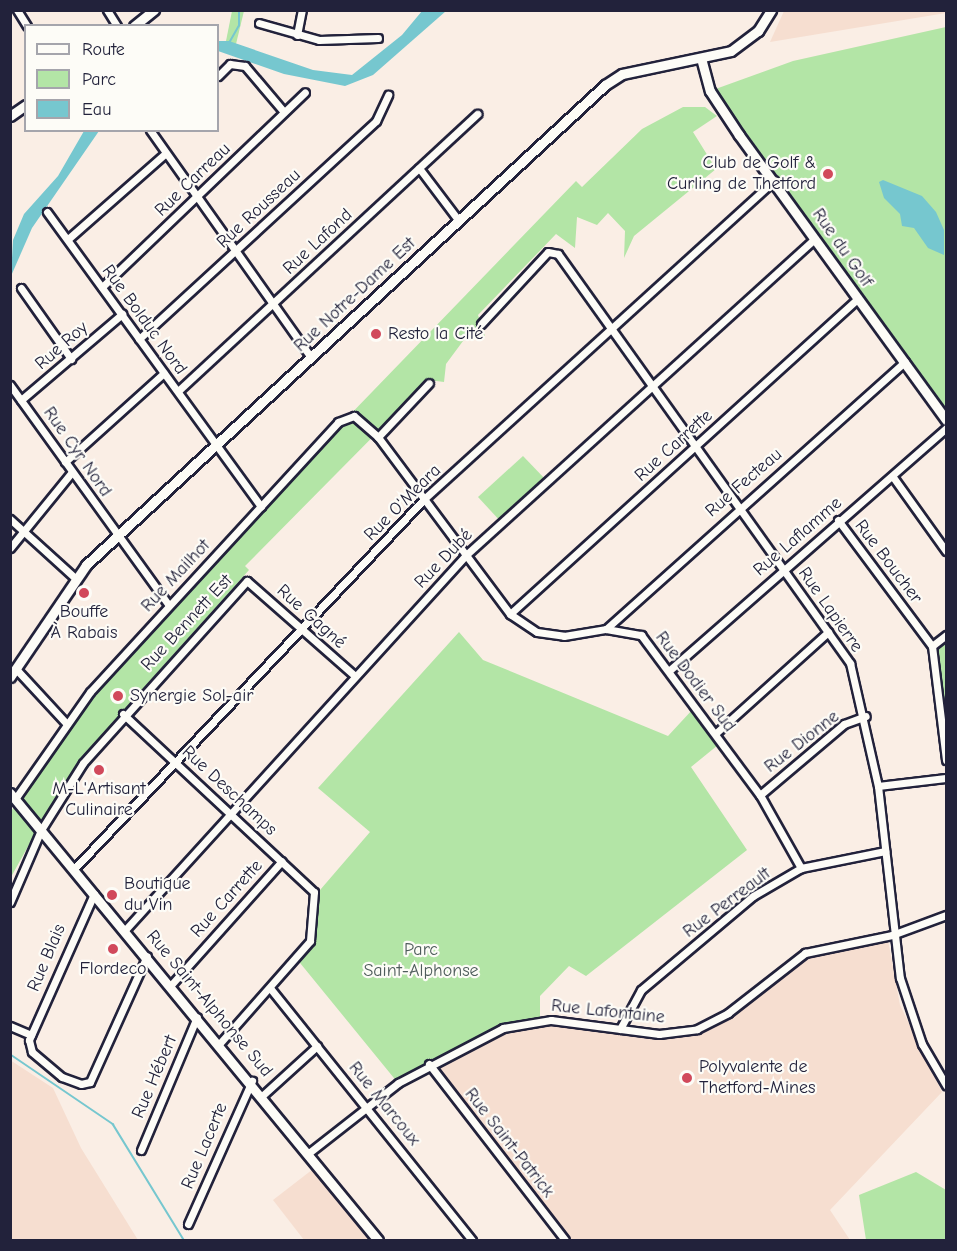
<!DOCTYPE html>
<meta charset="utf-8">
<style>
body{margin:0}
#map{position:relative;width:957px;height:1251px;overflow:hidden;background:#faeee5;font-family:"Comic Neue",sans-serif}
div>[style]{position:absolute}
.built>*{inset:0;background:#f6ded0}
.green>*{inset:0;background:#b3e5a6}
.water>*{inset:0;background:#76c7cf}
.stream>*{height:1.5px;margin:-0.75px;padding:0 0.75px;transform-origin:0.75px;border-radius:0.75px;background:#76c7cf}
.roads{filter:drop-shadow(2px 0 #22223b) drop-shadow(-2px 0 #22223b) drop-shadow(0 2px #22223b) drop-shadow(0 -2px #22223b)}
.street>*{height:7px;margin:-3.5px;padding:0 3.5px;transform-origin:3.5px;border-radius:3.5px;background:#fdfcf7}
.secondary>*{height:9px;margin:-4.5px;padding:0 4.5px;transform-origin:4.5px;border-radius:4.5px;background:#fdfcf7}
.dots>*{width:16px;height:16px;translate:-50% -50%;box-sizing:border-box;border:3px solid #fdfcf7;border-radius:50%}
span{translate:-50% -50%;white-space:nowrap;text-align:center;line-height:1.15;-webkit-text-stroke:4.5px #fdfcf7;paint-order:stroke}
.poi-label{font-size:18px;color:#22223b}
.right{translate:-100% -50%;text-align:right}
.left{translate:0 -50%;text-align:left}
.street-label{font-size:18px;color:#22223b}
.park-label{font-size:18px;color:#4e5c5b}
.frame{position:absolute;inset:0;border:12px solid #22223b;pointer-events:none}
.legend{position:absolute;left:24px;top:24px;width:195px;height:108px;box-sizing:border-box;background:#fdfcf7;border:2px solid #a5a5ac;margin:0;padding:8px 10px;list-style:none;font-size:18px;color:#22223b}
.legend li{display:flex;align-items:center;gap:12px;height:30px}
.legend b{width:30px;border:2px solid #a5a5ac}
</style>
<div id="map">
<div class="built">
<i style="clip-path:polygon(784px 11px,946px 10px,946px 13px,770px 42px)"></i>
<i style="clip-path:polygon(888px 940px,900px 1005px,942px 1092px,830px 1210px,850px 1240px,568px 1240px,429px 1064px,503px 1028px,540px 1020px,675px 1038px,701px 1032px,736px 1013px,804px 958px)"></i>
<i style="clip-path:polygon(10px 1060px,53px 1088px,81px 1148px,138px 1240px,11px 1240px)"></i>
<i style="clip-path:polygon(317px 1166px,374px 1240px,304px 1240px,273px 1200px)"></i>
</div>
<div class="green">
<i style="clip-path:polygon(232px 11px,244px 11px,236px 44px,226px 41px)"></i>
<i style="clip-path:polygon(946px 27px,946px 420px,710px 91px,793px 61px)"></i>
<i style="clip-path:polygon(683px 107px,705px 107px,717px 116px,693px 132px,716px 169px,634px 236px,624px 258px,625px 231px,608px 213px,597px 225px,577px 217px,575px 248px,556px 234px,478px 315px,485px 336px,473px 334px,463px 341px,446px 364px,444px 382px,429px 380px,245px 566px,249px 570px,81px 758px,42px 822px,22px 799px,89px 702px,343px 422px,576px 181px,582px 187px,642px 129px)"></i>
<i style="clip-path:polygon(523px 456px,547px 481px,502px 523px,478px 497px)"></i>
<i style="clip-path:polygon(459px 632px,483px 660px,668px 736px,693px 709px,718px 745px,691px 767px,747px 850px,586px 976px,569px 966px,540px 996px,540px 1020px,522px 1022px,398px 1083px,296px 958px,310px 941px,314px 897px,370px 832px,318px 788px)"></i>
<i style="clip-path:polygon(946px 635px,946px 712px,940px 712px,932px 646px)"></i>
<i style="clip-path:polygon(14px 807px,36px 832px,11px 877px,10px 813px)"></i>
<i style="clip-path:polygon(916px 1172px,946px 1190px,946px 1240px,866px 1240px,859px 1195px)"></i>
</div>
<div class="water">
<i style="clip-path:polygon(422px 11px,446px 11px,373px 75px,345px 86px,284px 74px,218px 51px,218px 41px,229px 41px,313px 70px,352px 75px,402px 35px)"></i>
<i style="clip-path:polygon(84px 131px,99px 131px,32px 228px,11px 276px,13px 240px,24px 214px,58px 176px)"></i>
<i style="clip-path:polygon(883px 180px,922px 196px,936px 212px,944px 230px,944px 255px,928px 248px,914px 228px,902px 226px,900px 214px,884px 198px,879px 182px)"></i>
</div>
<div class="stream">
<i style="left:229px;top:43px;width:20px;rotate:-60deg"></i>
<i style="left:239px;top:26px;width:16px;rotate:-90deg"></i>
<i style="left:10px;top:1054px;width:125px;rotate:34.2deg"></i>
<i style="left:113px;top:1124px;width:136px;rotate:58.5deg"></i>
</div>
<div class="roads">
<div class="street">
<i style="left:17px;top:10px;width:19px;rotate:58deg"></i>
<i style="left:107px;top:10px;width:19px;rotate:58deg"></i>
<i style="left:259px;top:23px;width:62px;rotate:15.8deg"></i>
<i style="left:319px;top:40px;width:59px;rotate:-1.9deg"></i>
<i style="left:297px;top:35px;width:25px;rotate:-79deg"></i>
<i style="left:218px;top:76px;width:17px;rotate:-45deg"></i>
<i style="left:230px;top:64px;width:15px;rotate:8deg"></i>
<i style="left:245px;top:66px;width:60px;rotate:49.7deg"></i>
<i style="left:150px;top:130px;width:278px;rotate:54.7deg"></i>
<i style="left:419px;top:168px;width:66px;rotate:53deg"></i>
<i style="left:47px;top:212px;width:364px;rotate:54deg"></i>
<i style="left:68px;top:239px;width:130px;rotate:-41.3deg"></i>
<i style="left:102px;top:287px;width:281px;rotate:-43.8deg"></i>
<i style="left:21px;top:288px;width:87px;rotate:54.8deg"></i>
<i style="left:481px;top:324px;width:98px;rotate:-47.1deg"></i>
<i style="left:548px;top:252px;width:10px;rotate:11deg"></i>
<i style="left:558px;top:254px;width:503px;rotate:54.48deg"></i>
<i style="left:850px;top:663px;width:126px;rotate:77.2deg"></i>
<i style="left:878px;top:786px;width:193px;rotate:83.5deg"></i>
<i style="left:900px;top:978px;width:70px;rotate:71.6deg"></i>
<i style="left:922px;top:1044px;width:48px;rotate:59.7deg"></i>
<i style="left:139px;top:339px;width:322px;rotate:-42.6deg"></i>
<i style="left:376px;top:121px;width:29px;rotate:-65deg"></i>
<i style="left:10px;top:385px;width:270px;rotate:54.2deg"></i>
<i style="left:178px;top:391px;width:408px;rotate:-42.8deg"></i>
<i style="left:21px;top:400px;width:133px;rotate:-40.4deg"></i>
<i style="left:378px;top:437px;width:74px;rotate:-46.6deg"></i>
<i style="left:65px;top:462px;width:133px;rotate:-42deg"></i>
<i style="left:893px;top:477px;width:91px;rotate:54.4deg"></i>
<i style="left:10px;top:519px;width:88px;rotate:42.2deg"></i>
<i style="left:838px;top:520px;width:157px;rotate:53.3deg"></i>
<i style="left:932px;top:646px;width:115px;rotate:83deg"></i>
<i style="left:10px;top:548px;width:98px;rotate:-50.8deg"></i>
<i style="left:510px;top:614px;width:469px;rotate:-42.2deg"></i>
<i style="left:606px;top:629px;width:401px;rotate:-41.8deg"></i>
<i style="left:932px;top:646px;width:18px;rotate:-38deg"></i>
<i style="left:16px;top:669px;width:75px;rotate:47.2deg"></i>
<i style="left:671px;top:669px;width:366px;rotate:-41.2deg"></i>
<i style="left:123px;top:714px;width:261px;rotate:43deg"></i>
<i style="left:314px;top:892px;width:49px;rotate:94.7deg"></i>
<i style="left:310px;top:941px;width:136px;rotate:131.4deg"></i>
<i style="left:716px;top:733px;width:151px;rotate:-42deg"></i>
<i style="left:878px;top:786px;width:68px;rotate:-6.7deg"></i>
<i style="left:760px;top:795px;width:110px;rotate:-40.2deg"></i>
<i style="left:844px;top:724px;width:23px;rotate:-20deg"></i>
<i style="left:15px;top:799px;width:131px;rotate:-55deg"></i>
<i style="left:90px;top:692px;width:367px;rotate:-47.4deg"></i>
<i style="left:338px;top:422px;width:17px;rotate:-21deg"></i>
<i style="left:354px;top:416px;width:32px;rotate:41deg"></i>
<i style="left:378px;top:437px;width:221px;rotate:53.3deg"></i>
<i style="left:510px;top:614px;width:32px;rotate:34deg"></i>
<i style="left:537px;top:632px;width:27px;rotate:8deg"></i>
<i style="left:564px;top:636px;width:43px;rotate:-9.5deg"></i>
<i style="left:606px;top:629px;width:36px;rotate:10deg"></i>
<i style="left:641px;top:635px;width:199px;rotate:53.4deg"></i>
<i style="left:760px;top:795px;width:84px;rotate:60.7deg"></i>
<i style="left:75px;top:868px;width:509px;rotate:-46.59deg"></i>
<i style="left:425px;top:498px;width:472px;rotate:-42.3deg"></i>
<i style="left:94px;top:894px;width:160px;rotate:114deg"></i>
<i style="left:29px;top:1040px;width:12px;rotate:76deg"></i>
<i style="left:32px;top:1052px;width:39px;rotate:40deg"></i>
<i style="left:62px;top:1077px;width:20px;rotate:20deg"></i>
<i style="left:81px;top:1084px;width:9px;rotate:-13deg"></i>
<i style="left:90px;top:1082px;width:138px;rotate:-65.7deg"></i>
<i style="left:10px;top:902px;width:78px;rotate:-66.7deg"></i>
<i style="left:41px;top:830px;width:79px;rotate:-57.9deg"></i>
<i style="left:83px;top:763px;width:245px;rotate:-48deg"></i>
<i style="left:247px;top:581px;width:144px;rotate:41.3deg"></i>
<i style="left:125px;top:930px;width:508px;rotate:-47.71deg"></i>
<i style="left:467px;top:554px;width:469px;rotate:-42.2deg"></i>
<i style="left:171px;top:985px;width:166px;rotate:-48.2deg"></i>
<i style="left:270px;top:988px;width:323px;rotate:51.3deg"></i>
<i style="left:10px;top:1026px;width:23px;rotate:23deg"></i>
<i style="left:620px;top:1029px;width:44px;rotate:-61.7deg"></i>
<i style="left:641px;top:990px;width:146px;rotate:-40deg"></i>
<i style="left:753px;top:896px;width:56px;rotate:-30.3deg"></i>
<i style="left:801px;top:868px;width:86px;rotate:-11.4deg"></i>
<i style="left:429px;top:1064px;width:222px;rotate:52.3deg"></i>
<i style="left:263px;top:1095px;width:73px;rotate:-42.2deg"></i>
<i style="left:141px;top:1150px;width:144px;rotate:-67.2deg"></i>
<i style="left:310px;top:1152px;width:112px;rotate:-38.1deg"></i>
<i style="left:398px;top:1083px;width:119px;rotate:-27.6deg"></i>
<i style="left:503px;top:1028px;width:49px;rotate:-9.5deg"></i>
<i style="left:551px;top:1020px;width:109px;rotate:7.4deg"></i>
<i style="left:659px;top:1034px;width:38px;rotate:-7deg"></i>
<i style="left:697px;top:1029px;width:35px;rotate:-27deg"></i>
<i style="left:728px;top:1013px;width:98px;rotate:-37.9deg"></i>
<i style="left:805px;top:953px;width:89px;rotate:-11.7deg"></i>
<i style="left:892px;top:935px;width:58px;rotate:-20.3deg"></i>
<i style="left:188px;top:1224px;width:157px;rotate:-65.9deg"></i>
</div>
<div class="secondary">
<i style="left:134px;top:26px;width:26px;rotate:-39deg"></i>
<i style="left:701px;top:58px;width:34px;rotate:75deg"></i>
<i style="left:710px;top:91px;width:53px;rotate:56.6deg"></i>
<i style="left:739px;top:135px;width:352px;rotate:54deg"></i>
<i style="left:10px;top:116px;width:19px;rotate:-35deg"></i>
<i style="left:10px;top:677px;width:135px;rotate:-55.8deg"></i>
<i style="left:86px;top:565px;width:707px;rotate:-42.76deg"></i>
<i style="left:605px;top:85px;width:20px;rotate:-33deg"></i>
<i style="left:622px;top:74px;width:111px;rotate:-11.9deg"></i>
<i style="left:731px;top:51px;width:34px;rotate:-37deg"></i>
<i style="left:758px;top:31px;width:25px;rotate:-58deg"></i>
<i style="left:10px;top:793px;width:579px;rotate:50.54deg"></i>
</div>
</div>
<div class="dots">
<i style="left:828px;top:174px;background:#d1495b"></i>
<i style="left:376px;top:334px;background:#d1495b"></i>
<i style="left:84px;top:593px;background:#d1495b"></i>
<i style="left:118px;top:696px;background:#d1495b"></i>
<i style="left:99px;top:770px;background:#d1495b"></i>
<i style="left:112px;top:895px;background:#d1495b"></i>
<i style="left:113px;top:949px;background:#d1495b"></i>
<i style="left:687px;top:1078px;background:#d1495b"></i>
</div>
<div class="poi-label">
<span class="right" style="left:816px;top:174px">Club de Golf &amp;<br>Curling de Thetford</span>
<span class="left" style="left:388px;top:334px">Resto la Cité</span>
<span style="left:84px;top:623px">Bouffe<br>À Rabais</span>
<span class="left" style="left:130px;top:696px">Synergie Sol-air</span>
<span style="left:99px;top:800px">M-L'Artisant<br>Culinaire</span>
<span class="left" style="left:124px;top:895px">Boutique<br>du Vin</span>
<span style="left:113px;top:969px">Flordeco</span>
<span class="left" style="left:699px;top:1078px">Polyvalente de<br>Thetford-Mines</span>
</div>
<div class="street-label">
<span style="left:193px;top:180px;rotate:-44deg">Rue Carreau</span>
<span style="left:259px;top:209px;rotate:-43deg">Rue Rousseau</span>
<span style="left:318px;top:242px;rotate:-43deg">Rue Lafond</span>
<span style="left:842px;top:248px;rotate:55deg">Rue du Golf</span>
<span style="left:355px;top:295px;rotate:-43deg">Rue Notre-Dame Est</span>
<span style="left:144px;top:320px;rotate:54deg">Rue Bolduc Nord</span>
<span style="left:62px;top:346px;rotate:-41deg">Rue Roy</span>
<span style="left:674px;top:446px;rotate:-42deg">Rue Carrette</span>
<span style="left:77px;top:452px;rotate:55deg">Rue Cyr Nord</span>
<span style="left:744px;top:483px;rotate:-41deg">Rue Fecteau</span>
<span style="left:403px;top:503px;rotate:-45deg">Rue O'Meara</span>
<span style="left:798px;top:537px;rotate:-41deg">Rue Laflamme</span>
<span style="left:444px;top:559px;rotate:-46deg">Rue Dubé</span>
<span style="left:888px;top:562px;rotate:53deg">Rue Boucher</span>
<span style="left:176px;top:576px;rotate:-47deg">Rue Mailhot</span>
<span style="left:830px;top:610px;rotate:55deg">Rue Lapierre</span>
<span style="left:311px;top:617px;rotate:42deg">Rue Gagné</span>
<span style="left:187px;top:623px;rotate:-47deg">Rue Bennett Est</span>
<span style="left:695px;top:682px;rotate:53deg">Rue Dodier Sud</span>
<span style="left:802px;top:742px;rotate:-38deg">Rue Dionne</span>
<span style="left:229px;top:791px;rotate:43deg">Rue Deschamps</span>
<span style="left:227px;top:899px;rotate:-48deg">Rue Carrette</span>
<span style="left:727px;top:903px;rotate:-37deg">Rue Perreault</span>
<span style="left:47px;top:958px;rotate:-67deg">Rue Blais</span>
<span style="left:209px;top:1004px;rotate:50deg">Rue Saint-Alphonse Sud</span>
<span style="left:608px;top:1012px;rotate:6deg">Rue Lafontaine</span>
<span style="left:155px;top:1077px;rotate:-67deg">Rue Hébert</span>
<span style="left:384px;top:1104px;rotate:51deg">Rue Marcoux</span>
<span style="left:509px;top:1143px;rotate:52deg">Rue Saint-Patrick</span>
<span style="left:205px;top:1146px;rotate:-67deg">Rue Lacerte</span>
</div>
<div class="park-label">
<span style="left:421px;top:961px">Parc<br>Saint-Alphonse</span>
</div>
<div class="frame"></div>
<ul class="legend">
<li><b style="height:8px;background:#fdfcf7"></b>Route</li>
<li><b style="height:16px;background:#b3e5a6"></b>Parc</li>
<li><b style="height:16px;background:#76c7cf"></b>Eau</li>
</ul>
</div>
